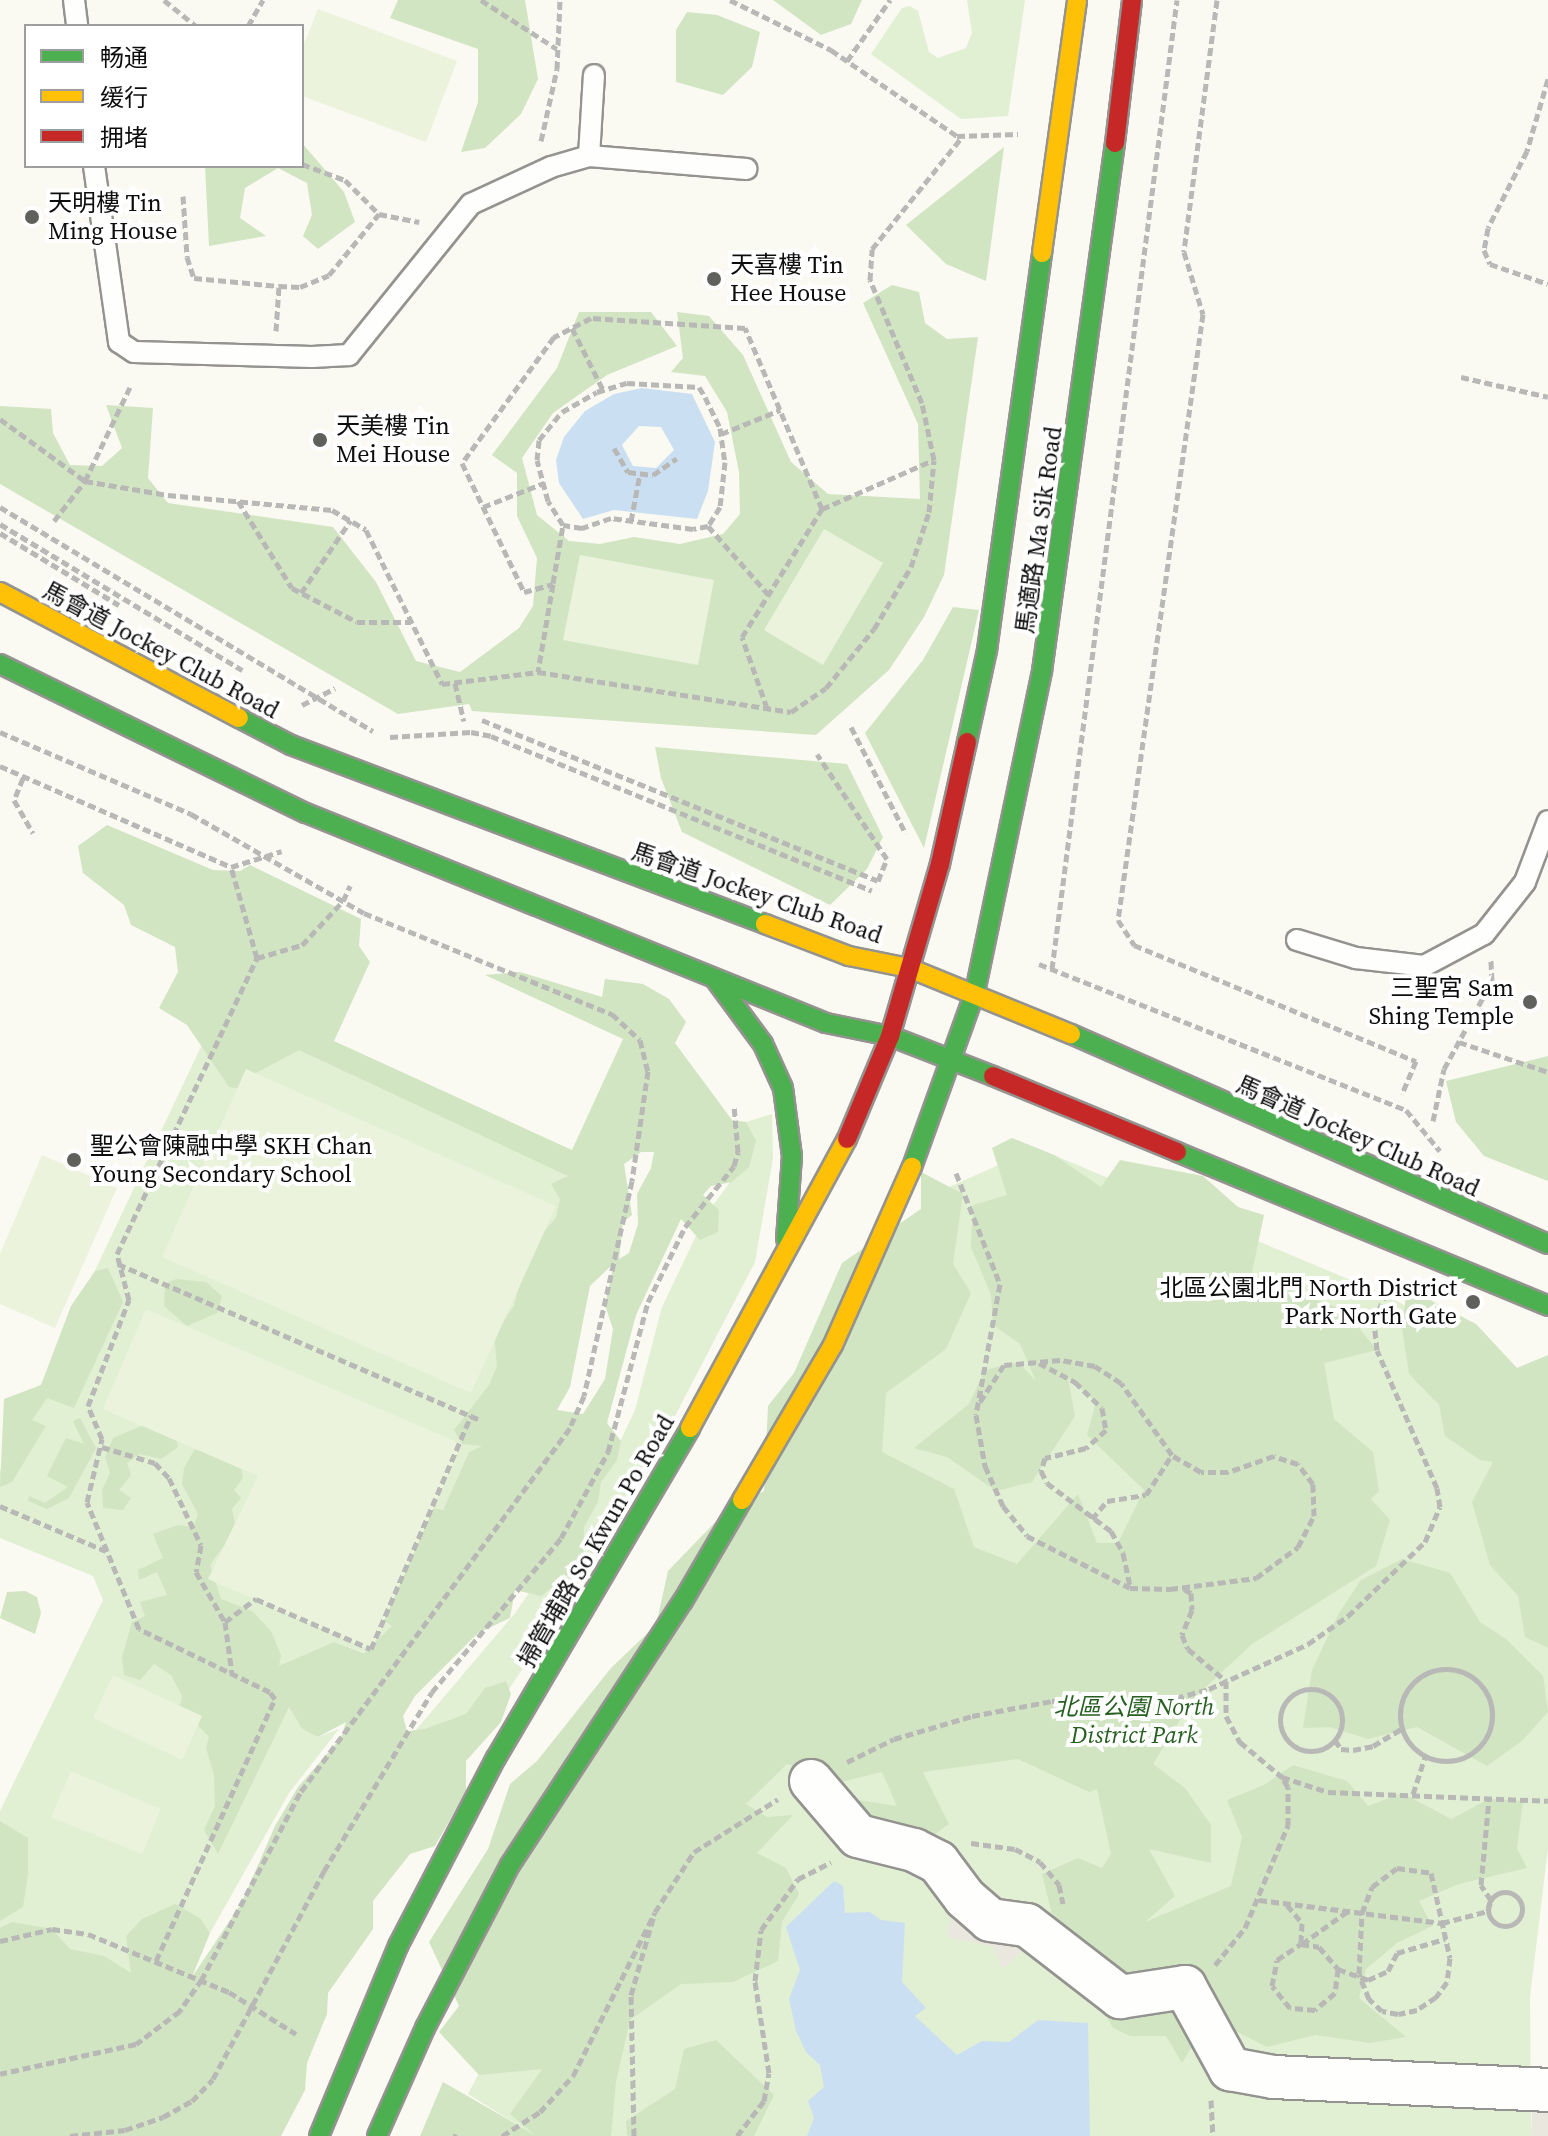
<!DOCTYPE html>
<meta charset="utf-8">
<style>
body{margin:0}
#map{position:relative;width:1548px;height:2136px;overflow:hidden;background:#faf9f2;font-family:"Source Serif 4","Noto Sans SC",serif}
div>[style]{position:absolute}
.green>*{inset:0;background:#e1efd3}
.forest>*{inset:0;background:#d1e5c2}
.pitch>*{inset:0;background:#ebf3dd}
.plaza>*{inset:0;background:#eae8de}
.water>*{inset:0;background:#cae0f2}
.path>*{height:5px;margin-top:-2.5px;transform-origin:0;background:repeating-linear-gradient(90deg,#b8b8b6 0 8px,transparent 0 12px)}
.path>.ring{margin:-2.5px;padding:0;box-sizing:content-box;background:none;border:5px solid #b8b8b6;border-radius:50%}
.roads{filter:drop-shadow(2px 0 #949390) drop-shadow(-2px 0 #949390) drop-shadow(0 2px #949390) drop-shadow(0 -2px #949390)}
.lane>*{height:20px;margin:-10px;padding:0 10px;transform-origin:10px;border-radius:10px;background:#fefefd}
.street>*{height:42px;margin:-21px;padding:0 21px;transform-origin:21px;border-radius:21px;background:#fefefd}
.fast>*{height:18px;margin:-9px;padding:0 9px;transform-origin:9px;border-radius:9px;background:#4caf50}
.slow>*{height:18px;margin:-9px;padding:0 9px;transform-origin:9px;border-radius:9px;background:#ffc107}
.jam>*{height:18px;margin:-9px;padding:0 9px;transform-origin:9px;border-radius:9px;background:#c62828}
.dots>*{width:22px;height:22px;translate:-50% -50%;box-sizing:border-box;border:4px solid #fff;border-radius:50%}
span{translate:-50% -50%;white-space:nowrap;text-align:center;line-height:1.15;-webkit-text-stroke:8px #fff;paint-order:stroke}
.poi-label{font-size:24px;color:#0d0d0d}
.left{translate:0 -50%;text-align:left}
.right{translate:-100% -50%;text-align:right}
.street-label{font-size:24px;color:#0d0d0d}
.park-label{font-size:24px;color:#286022;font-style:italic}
.legend{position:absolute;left:24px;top:24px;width:280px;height:144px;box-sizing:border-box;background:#fff;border:2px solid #9e9e9e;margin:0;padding:10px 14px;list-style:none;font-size:24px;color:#0d0d0d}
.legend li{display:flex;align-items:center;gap:16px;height:40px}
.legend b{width:40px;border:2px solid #9e9e9e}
</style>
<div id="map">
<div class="green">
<i style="clip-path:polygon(967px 0,1025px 0,1008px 116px,961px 119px,871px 54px,902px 8px,910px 6px,918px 11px,929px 52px,938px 58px,966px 48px,972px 33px)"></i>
<i style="clip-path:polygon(243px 958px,273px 1037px,593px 1187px,484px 1446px,469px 1452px,378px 1657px,334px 1642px,289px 1707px,302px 1729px,318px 1737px,339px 1729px,289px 1793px,210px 1933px,201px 1919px,188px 1985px,152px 2021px,0 2063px,0 1811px,103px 1600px,93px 1576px,0 1538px,0 1471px)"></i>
<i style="clip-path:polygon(772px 1114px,773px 1158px,755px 1262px,675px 1416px,573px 1593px,460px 1763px,416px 1730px,516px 1612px,595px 1495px,635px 1410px,662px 1307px,706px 1215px,744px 1163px,750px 1134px,746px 1122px)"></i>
<i style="clip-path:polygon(1037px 1148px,1386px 1295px,1548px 1385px,1548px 1848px,1530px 1997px,1531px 2136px,536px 2136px,468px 2094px,949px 1187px)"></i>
</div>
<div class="forest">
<i style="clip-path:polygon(398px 0,525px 0,538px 79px,521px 114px,485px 148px,461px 152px,478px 102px,478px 49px,390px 18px)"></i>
<i style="clip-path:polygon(773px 0,862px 0,851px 24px,821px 35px)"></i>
<i style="clip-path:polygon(687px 12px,717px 15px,760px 32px,752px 67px,723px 95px,676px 82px,676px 30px)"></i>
<i style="clip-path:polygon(302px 143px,344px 192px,355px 222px,318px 249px,303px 236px,312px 215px,307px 183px,278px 168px,245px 188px,240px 218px,266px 236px,209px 246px,205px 166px,302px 166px)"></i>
<i style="clip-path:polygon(1004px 147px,986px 281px,946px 264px,906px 225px)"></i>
<i style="clip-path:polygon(892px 285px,919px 292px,925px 323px,947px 339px,978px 337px,944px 575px,924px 617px,889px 670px,816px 735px,472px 711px,469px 704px,398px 714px,0 484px,0 406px,51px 409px,53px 433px,70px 465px,102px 466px,122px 448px,106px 405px,153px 408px,148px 478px,168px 503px,333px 527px,376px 582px,416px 661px,460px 672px,519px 628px,533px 606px,537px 558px,517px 516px,517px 473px,492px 455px,557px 368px,579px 312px,651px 312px,677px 346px,607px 375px,553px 413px,522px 458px,537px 515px,569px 541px,600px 544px,634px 537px,680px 544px,723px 534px,740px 514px,739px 472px,727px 412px,705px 376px,671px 372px,683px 358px,677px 312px,709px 316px,743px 355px,791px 462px,828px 494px,920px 499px,918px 424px,863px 303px)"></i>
<i style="clip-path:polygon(953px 607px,979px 610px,924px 848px,865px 733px,923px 660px)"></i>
<i style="clip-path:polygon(655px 747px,847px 764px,883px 837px,867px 869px,830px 905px,682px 832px,661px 778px)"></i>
<i style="clip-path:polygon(evenodd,107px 825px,213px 870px,240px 871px,250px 865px,361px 919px,359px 946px,370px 962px,334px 1041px,572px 1150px,623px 1039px,485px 975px,520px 972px,602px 997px,605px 979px,643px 984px,669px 999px,686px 1022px,675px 1043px,732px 1120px,746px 1122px,756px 1141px,749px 1167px,732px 1182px,711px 1186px,703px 1195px,719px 1210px,718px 1232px,700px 1240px,681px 1219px,636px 1315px,607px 1423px,621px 1441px,617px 1460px,601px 1482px,598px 1502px,584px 1527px,583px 1563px,541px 1596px,515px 1590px,510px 1618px,478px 1633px,415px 1696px,403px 1716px,407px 1731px,425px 1729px,466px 1714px,485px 1688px,506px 1681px,511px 1694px,501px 1722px,466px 1761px,466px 1792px,435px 1846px,410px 1854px,373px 1901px,373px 1929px,328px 1993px,327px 2014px,307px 2063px,305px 2090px,281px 2136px,0 2136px,0 1928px,12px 1922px,52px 1929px,70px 1949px,104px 1956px,131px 1973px,126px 1936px,142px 1919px,175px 1904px,201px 1919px,210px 1933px,192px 1977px,241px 1904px,275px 1826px,298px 1787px,341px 1738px,346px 1722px,318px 1737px,302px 1729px,289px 1707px,218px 1854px,204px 1830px,215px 1806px,214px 1775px,206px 1748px,209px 1737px,180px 1706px,182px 1696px,171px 1675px,154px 1664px,140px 1680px,124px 1675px,122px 1657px,132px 1622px,145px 1616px,140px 1602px,167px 1595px,157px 1572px,139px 1580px,138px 1570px,163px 1558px,153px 1534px,178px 1525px,193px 1527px,198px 1514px,182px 1484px,184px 1468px,195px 1449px,221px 1451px,241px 1468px,243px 1478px,234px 1490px,241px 1498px,232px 1509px,236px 1529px,210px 1565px,221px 1599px,252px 1611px,271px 1631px,281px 1655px,279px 1666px,334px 1642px,364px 1653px,392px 1626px,371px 1611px,414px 1505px,443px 1510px,469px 1452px,482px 1446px,462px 1444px,454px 1430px,489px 1385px,497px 1366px,494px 1334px,514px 1306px,528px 1250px,556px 1218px,560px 1199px,551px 1184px,568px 1176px,299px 1050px,252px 1075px,244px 1089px,229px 1087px,187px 1025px,159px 1008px,178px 972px,175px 947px,131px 925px,124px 905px,83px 873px,78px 846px,107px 825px,641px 1152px,654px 1152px,651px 1168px,637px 1194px,638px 1224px,629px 1253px,619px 1259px,623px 1222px,632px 1215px,624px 1164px,641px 1152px,107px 825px,614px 1263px,605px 1305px,613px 1329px,605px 1379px,583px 1414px,557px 1410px,570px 1387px,590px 1286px,614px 1263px)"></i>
<i style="clip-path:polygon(1548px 1056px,1548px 1181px,1484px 1156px,1456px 1122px,1446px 1081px)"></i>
<i style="clip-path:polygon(1012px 1138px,1054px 1155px,1101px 1187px,1120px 1160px,1203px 1176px,1238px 1207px,1264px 1215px,1251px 1277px,1344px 1310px,1377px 1350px,1324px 1363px,1334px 1419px,1373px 1452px,1379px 1491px,1371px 1499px,1390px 1520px,1376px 1566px,1252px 1644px,1193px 1699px,1153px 1764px,1185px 1788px,1211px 1825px,1211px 1863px,1149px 1849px,1175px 1896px,1145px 1922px,1231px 1886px,1242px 1837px,1227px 1800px,1264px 1785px,1293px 1765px,1347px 1781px,1368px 1806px,1402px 1793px,1451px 1819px,1489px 1799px,1523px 1801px,1517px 1848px,1527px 1868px,1459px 1884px,1419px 1901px,1432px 1926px,1397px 1943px,1366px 1969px,1359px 1998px,1406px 2037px,1370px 2043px,1315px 2035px,1267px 2047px,1202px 2014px,1198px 2037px,1182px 2063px,1166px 2036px,1130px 2036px,1113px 2028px,1054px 1923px,1042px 1874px,1078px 1858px,1102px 1868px,1111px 1854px,1097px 1789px,1089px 1792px,1018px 1759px,923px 1772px,949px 1824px,928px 1839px,859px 1819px,844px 1798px,897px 1806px,882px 1772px,841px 1782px,787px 1764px,746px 1804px,767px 1817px,793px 1815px,757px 1853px,786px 1868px,799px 1894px,782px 1922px,778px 1961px,733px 1982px,681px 1984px,630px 2020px,616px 2082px,611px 2136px,420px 2136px,443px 2082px,535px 2135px,510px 2114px,542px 2069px,479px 2075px,439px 2032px,459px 2006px,429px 1942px,488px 1849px,510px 1784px,537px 1761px,611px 1668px,656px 1625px,668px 1571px,723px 1514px,764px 1491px,768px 1406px,794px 1373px,842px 1263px,921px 1209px,921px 1172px,963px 1194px,953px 1264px,971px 1293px,946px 1349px,886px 1393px,882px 1452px,954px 1489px,974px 1547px,1017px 1564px,1078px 1494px,1097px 1543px,1118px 1543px,1144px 1490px,1087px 1435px,1096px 1402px,1068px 1378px,1075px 1416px,1032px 1482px,996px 1491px,947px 1457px,914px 1448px,969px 1404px,985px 1370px,1018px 1362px,1036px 1381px,1020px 1344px,993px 1325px,991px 1295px,971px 1247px,973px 1205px,1007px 1195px,992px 1148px)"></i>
<i style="clip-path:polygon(108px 1268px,123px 1302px,74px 1408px,47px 1398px,32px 1420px,46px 1426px,12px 1482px,0 1487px,4px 1399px,41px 1385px,71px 1306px,95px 1271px)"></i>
<i style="clip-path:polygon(176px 1279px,206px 1282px,222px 1296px,217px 1313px,187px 1326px,164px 1306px,165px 1284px)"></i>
<i style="clip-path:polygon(1407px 1288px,1476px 1324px,1517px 1368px,1548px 1355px,1548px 1648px,1525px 1637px,1518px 1596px,1490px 1565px,1472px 1502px,1493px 1462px,1480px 1460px,1445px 1436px,1439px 1405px,1409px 1374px,1402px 1328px)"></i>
<i style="clip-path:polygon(80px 1418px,96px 1448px,69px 1498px,47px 1509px,28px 1501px,29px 1496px,45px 1503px,68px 1487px,47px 1476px,66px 1438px,84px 1444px,73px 1421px)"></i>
<i style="clip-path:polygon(151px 1422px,176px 1436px,178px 1447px,161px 1459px,139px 1454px,127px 1463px,131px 1475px,119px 1490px,131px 1498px,123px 1510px,103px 1508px,102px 1490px,110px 1473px,105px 1457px,113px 1438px)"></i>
<i style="clip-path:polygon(1402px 1559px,1450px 1573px,1480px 1622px,1506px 1639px,1543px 1676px,1548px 1712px,1522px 1741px,1487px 1766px,1417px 1727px,1368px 1739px,1329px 1727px,1303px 1728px,1312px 1670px,1339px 1613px,1361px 1580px)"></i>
<i style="clip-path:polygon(25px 1591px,37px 1597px,41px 1613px,35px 1634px,0 1618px,7px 1592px)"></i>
<i style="clip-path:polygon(0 1821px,28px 1838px,28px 1874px,23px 1907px,0 1921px)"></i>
<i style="clip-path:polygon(716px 2040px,774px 2095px,754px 2136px,627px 2136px,626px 2121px,675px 2089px,684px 2049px)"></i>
</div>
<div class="pitch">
<i style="clip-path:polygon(318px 9px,457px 61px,426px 142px,302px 96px,302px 49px)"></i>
<i style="clip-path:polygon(824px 529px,883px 563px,823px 665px,764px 630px)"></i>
<i style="clip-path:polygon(580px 555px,714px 580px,698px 665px,563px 640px)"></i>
<i style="clip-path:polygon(246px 1069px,556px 1206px,471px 1393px,162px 1257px)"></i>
<i style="clip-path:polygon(42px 1155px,117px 1188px,55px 1328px,0 1304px,0 1254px)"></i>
<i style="clip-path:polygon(146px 1309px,462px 1444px,371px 1650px,208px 1579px,258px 1476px,103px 1409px)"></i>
<i style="clip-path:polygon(113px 1675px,202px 1716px,182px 1760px,93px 1718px)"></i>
<i style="clip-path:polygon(71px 1771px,161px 1809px,142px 1854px,51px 1817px)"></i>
</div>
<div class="plaza">
<i style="clip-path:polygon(990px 1891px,1015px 1902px,1023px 1912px,1027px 1938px,1023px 1951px,1003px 1969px,992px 1946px,949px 1938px,946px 1932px,955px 1907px)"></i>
<i style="clip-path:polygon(1532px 2104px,1548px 2105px,1548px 2136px,1531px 2136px)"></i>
</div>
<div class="water">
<i style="clip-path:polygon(evenodd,642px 388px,692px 394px,715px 442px,708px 491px,697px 519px,614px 510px,583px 519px,559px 483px,556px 460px,564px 437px,585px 411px,614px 394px,642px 388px,639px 426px,661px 427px,674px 450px,656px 468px,633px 466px,622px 445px,639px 426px)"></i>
<i style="clip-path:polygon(834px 1881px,843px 1886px,845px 1913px,870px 1912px,881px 1920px,905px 1923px,902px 1982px,926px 2008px,915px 2016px,957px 2055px,982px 2041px,1009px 2042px,1038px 2020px,1088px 2023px,1090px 2136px,807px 2136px,814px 2118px,808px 2101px,824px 2087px,820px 2065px,806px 2052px,796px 2031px,789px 1999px,800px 1970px,786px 1927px)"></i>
</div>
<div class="path">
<i style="left:164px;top:0;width:41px;rotate:39.1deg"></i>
<i style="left:481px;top:0;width:90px;rotate:32.8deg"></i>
<i style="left:730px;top:0;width:113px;rotate:26.3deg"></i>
<i style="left:831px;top:50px;width:153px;rotate:34.3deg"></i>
<i style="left:957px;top:136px;width:61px;rotate:-1.9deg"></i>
<i style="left:1217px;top:0;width:254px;rotate:97.5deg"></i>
<i style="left:1184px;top:252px;width:65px;rotate:73deg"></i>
<i style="left:1203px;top:314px;width:612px;rotate:97.98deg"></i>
<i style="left:1118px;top:920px;width:30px;rotate:57deg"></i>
<i style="left:1134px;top:945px;width:305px;rotate:22.4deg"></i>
<i style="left:1416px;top:1061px;width:36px;rotate:113deg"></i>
<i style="left:248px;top:26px;width:30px;rotate:-60deg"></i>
<i style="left:847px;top:61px;width:75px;rotate:-54.8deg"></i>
<i style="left:1548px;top:79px;width:75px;rotate:106.3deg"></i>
<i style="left:1527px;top:151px;width:86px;rotate:116.9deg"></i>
<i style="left:1488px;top:228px;width:22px;rotate:100deg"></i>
<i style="left:1484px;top:250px;width:15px;rotate:67deg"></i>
<i style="left:1490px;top:264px;width:61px;rotate:19deg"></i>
<i style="left:541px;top:141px;width:74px;rotate:-77.5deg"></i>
<i style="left:557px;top:69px;width:69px;rotate:-87.5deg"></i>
<i style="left:302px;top:164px;width:46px;rotate:20.4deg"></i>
<i style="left:345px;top:180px;width:48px;rotate:45deg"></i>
<i style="left:379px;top:214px;width:41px;rotate:11.3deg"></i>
<i style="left:183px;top:196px;width:61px;rotate:86.2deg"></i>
<i style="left:187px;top:257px;width:22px;rotate:72deg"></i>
<i style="left:194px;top:278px;width:85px;rotate:5.4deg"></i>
<i style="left:279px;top:286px;width:21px;rotate:3deg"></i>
<i style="left:300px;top:287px;width:31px;rotate:-22deg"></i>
<i style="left:329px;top:275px;width:79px;rotate:-50.7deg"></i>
<i style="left:572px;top:328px;width:69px;rotate:63.4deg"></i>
<i style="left:276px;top:331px;width:45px;rotate:-86.2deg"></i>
<i style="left:1461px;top:377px;width:89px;rotate:12.9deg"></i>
<i style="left:627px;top:383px;width:72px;rotate:3.2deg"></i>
<i style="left:699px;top:387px;width:12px;rotate:59deg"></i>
<i style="left:705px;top:397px;width:34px;rotate:64deg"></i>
<i style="left:720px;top:428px;width:34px;rotate:82deg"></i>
<i style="left:725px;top:462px;width:45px;rotate:96.3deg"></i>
<i style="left:720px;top:507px;width:22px;rotate:122deg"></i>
<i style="left:708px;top:526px;width:15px;rotate:169deg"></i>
<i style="left:693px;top:529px;width:83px;rotate:-172.4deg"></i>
<i style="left:611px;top:518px;width:31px;rotate:161deg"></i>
<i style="left:582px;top:528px;width:19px;rotate:-171deg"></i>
<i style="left:563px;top:525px;width:28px;rotate:-122deg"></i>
<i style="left:548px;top:501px;width:42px;rotate:-105deg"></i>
<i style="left:537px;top:460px;width:20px;rotate:-84deg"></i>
<i style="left:539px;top:440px;width:36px;rotate:-51deg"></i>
<i style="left:562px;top:412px;width:40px;rotate:-29.7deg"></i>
<i style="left:597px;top:392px;width:31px;rotate:-17deg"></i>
<i style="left:0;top:419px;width:105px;rotate:36.1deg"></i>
<i style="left:85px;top:481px;width:84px;rotate:9.6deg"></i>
<i style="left:168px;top:495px;width:165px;rotate:5.2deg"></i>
<i style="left:332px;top:510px;width:39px;rotate:30deg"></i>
<i style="left:366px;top:530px;width:172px;rotate:63.7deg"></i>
<i style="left:442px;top:684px;width:97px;rotate:-7.1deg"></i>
<i style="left:721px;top:434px;width:64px;rotate:-22.1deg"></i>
<i style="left:614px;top:448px;width:28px;rotate:60deg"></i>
<i style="left:628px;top:472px;width:25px;rotate:7deg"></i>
<i style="left:653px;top:475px;width:29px;rotate:-35deg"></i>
<i style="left:238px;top:501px;width:102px;rotate:58.2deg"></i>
<i style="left:292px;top:588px;width:73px;rotate:27.6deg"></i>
<i style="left:357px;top:622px;width:54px"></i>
<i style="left:0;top:507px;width:435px;rotate:31deg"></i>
<i style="left:483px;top:507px;width:66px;rotate:-21.5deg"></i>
<i style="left:822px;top:509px;width:197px;rotate:-113deg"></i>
<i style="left:745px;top:328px;width:154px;rotate:-176.3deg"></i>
<i style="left:591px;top:318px;width:42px;rotate:152.8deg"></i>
<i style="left:554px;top:337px;width:156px;rotate:126.1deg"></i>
<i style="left:462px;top:463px;width:143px;rotate:64.3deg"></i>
<i style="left:524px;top:592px;width:30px;rotate:-15deg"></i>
<i style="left:553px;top:584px;width:89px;rotate:99.7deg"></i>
<i style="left:538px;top:672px;width:256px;rotate:9deg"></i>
<i style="left:791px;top:712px;width:42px;rotate:-34.4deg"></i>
<i style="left:826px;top:688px;width:76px;rotate:-50.9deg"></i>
<i style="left:874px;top:629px;width:72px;rotate:-59.2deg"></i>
<i style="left:911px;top:567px;width:58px;rotate:-71.9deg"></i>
<i style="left:929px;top:512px;width:52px;rotate:-84.5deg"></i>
<i style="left:934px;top:460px;width:58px;rotate:-101.9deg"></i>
<i style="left:922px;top:403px;width:134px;rotate:-112.9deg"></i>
<i style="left:870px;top:280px;width:31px;rotate:-86deg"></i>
<i style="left:872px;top:249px;width:145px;rotate:-51.2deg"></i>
<i style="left:54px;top:521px;width:51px;rotate:-52.2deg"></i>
<i style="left:85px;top:481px;width:104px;rotate:-64.4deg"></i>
<i style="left:631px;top:521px;width:48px;rotate:-79.2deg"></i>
<i style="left:0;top:524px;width:283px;rotate:31.1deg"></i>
<i style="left:708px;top:526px;width:91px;rotate:48.6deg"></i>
<i style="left:0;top:533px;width:139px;rotate:31.2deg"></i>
<i style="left:553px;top:583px;width:59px;rotate:-80.2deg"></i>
<i style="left:301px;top:593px;width:88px;rotate:-55.6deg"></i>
<i style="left:455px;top:683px;width:39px;rotate:77deg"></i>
<i style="left:302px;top:705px;width:37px;rotate:-27deg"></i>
<i style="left:767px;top:708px;width:75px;rotate:-109.4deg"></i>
<i style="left:742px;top:637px;width:151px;rotate:-58deg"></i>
<i style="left:822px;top:509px;width:121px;rotate:-23.8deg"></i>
<i style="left:482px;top:720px;width:427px;rotate:22.1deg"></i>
<i style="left:878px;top:881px;width:24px;rotate:-68deg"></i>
<i style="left:887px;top:859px;width:126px;rotate:-123.7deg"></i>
<i style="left:851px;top:727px;width:120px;rotate:62.8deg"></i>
<i style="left:0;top:732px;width:208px;rotate:23.2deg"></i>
<i style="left:191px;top:814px;width:199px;rotate:29.8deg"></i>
<i style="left:364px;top:913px;width:268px;rotate:22.2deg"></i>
<i style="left:612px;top:1014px;width:38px;rotate:43deg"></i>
<i style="left:640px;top:1040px;width:32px;rotate:76deg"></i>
<i style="left:648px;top:1071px;width:111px;rotate:98.3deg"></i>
<i style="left:632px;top:1181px;width:220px;rotate:102.6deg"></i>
<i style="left:584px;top:1396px;width:35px;rotate:114deg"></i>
<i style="left:570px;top:1428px;width:454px;rotate:126.5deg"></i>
<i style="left:300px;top:1793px;width:210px;rotate:117.8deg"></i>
<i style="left:202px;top:1979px;width:39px;rotate:125deg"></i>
<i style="left:180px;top:2011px;width:55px;rotate:143.1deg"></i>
<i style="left:136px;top:2044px;width:139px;rotate:167.6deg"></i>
<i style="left:390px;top:737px;width:81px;rotate:-3.5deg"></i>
<i style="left:471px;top:732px;width:20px;rotate:11deg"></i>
<i style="left:491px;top:736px;width:411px;rotate:22.1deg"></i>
<i style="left:0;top:766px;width:252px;rotate:23.6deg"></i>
<i style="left:231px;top:867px;width:53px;rotate:-17.4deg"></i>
<i style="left:23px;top:778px;width:24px;rotate:112deg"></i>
<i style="left:14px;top:800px;width:38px;rotate:60deg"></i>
<i style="left:257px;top:958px;width:47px;rotate:-16.1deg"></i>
<i style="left:302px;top:945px;width:60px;rotate:-47deg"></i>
<i style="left:343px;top:901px;width:17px;rotate:-65deg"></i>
<i style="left:1039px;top:964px;width:395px;rotate:21.7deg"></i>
<i style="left:1406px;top:1110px;width:53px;rotate:50.3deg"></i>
<i style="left:1052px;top:969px;width:977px;rotate:-82.65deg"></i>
<i style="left:1459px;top:1042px;width:94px;rotate:18.6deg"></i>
<i style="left:1433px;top:1121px;width:53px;rotate:-78.1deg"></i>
<i style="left:1444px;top:1069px;width:100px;rotate:-61.4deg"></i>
<i style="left:1492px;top:981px;width:21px;rotate:-93deg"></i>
<i style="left:956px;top:1173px;width:119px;rotate:68.4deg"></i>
<i style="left:1000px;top:1284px;width:133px;rotate:100.4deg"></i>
<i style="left:976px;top:1415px;width:52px;rotate:80deg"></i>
<i style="left:985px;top:1466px;width:44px;rotate:65.8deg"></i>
<i style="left:1003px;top:1506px;width:38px;rotate:51deg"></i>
<i style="left:1027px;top:1536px;width:115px;rotate:26.8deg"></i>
<i style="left:1130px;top:1588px;width:40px;rotate:1.4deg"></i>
<i style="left:1170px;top:1589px;width:87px;rotate:-7.3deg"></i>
<i style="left:1256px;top:1578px;width:52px;rotate:-36.4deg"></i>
<i style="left:1298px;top:1547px;width:35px;rotate:-63deg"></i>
<i style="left:1314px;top:1516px;width:32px;rotate:-92deg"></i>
<i style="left:1313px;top:1484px;width:25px;rotate:-127deg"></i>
<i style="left:1298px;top:1464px;width:25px;rotate:-162deg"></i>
<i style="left:1274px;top:1456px;width:49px;rotate:160.8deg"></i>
<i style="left:1228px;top:1472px;width:27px;rotate:180deg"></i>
<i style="left:1201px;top:1472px;width:34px;rotate:-150deg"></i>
<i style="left:1172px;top:1455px;width:88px;rotate:-125.3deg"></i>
<i style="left:1121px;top:1383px;width:31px;rotate:-147deg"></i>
<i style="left:1095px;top:1366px;width:36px;rotate:-170deg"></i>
<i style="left:1060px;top:1360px;width:56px;rotate:174.9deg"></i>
<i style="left:1004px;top:1365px;width:48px;rotate:123deg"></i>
<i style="left:118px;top:1264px;width:394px;rotate:23.3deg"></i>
<i style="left:1039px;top:1363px;width:41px;rotate:27.8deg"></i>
<i style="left:1075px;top:1382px;width:37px;rotate:44deg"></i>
<i style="left:1102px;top:1408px;width:22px;rotate:80deg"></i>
<i style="left:1106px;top:1430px;width:27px;rotate:138deg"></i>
<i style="left:1086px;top:1448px;width:42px;rotate:166.3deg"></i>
<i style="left:1045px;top:1458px;width:14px;rotate:107deg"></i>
<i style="left:1041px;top:1471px;width:13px;rotate:63deg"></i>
<i style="left:1047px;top:1483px;width:80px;rotate:36.9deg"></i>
<i style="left:1111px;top:1531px;width:25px;rotate:61deg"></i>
<i style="left:1123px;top:1553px;width:35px;rotate:78deg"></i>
<i style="left:102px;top:1447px;width:55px;rotate:16.8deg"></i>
<i style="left:155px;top:1463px;width:21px;rotate:47deg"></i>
<i style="left:169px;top:1478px;width:74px;rotate:64.5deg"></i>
<i style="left:201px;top:1545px;width:27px;rotate:100deg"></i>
<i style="left:196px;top:1572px;width:58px;rotate:59.9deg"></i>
<i style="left:225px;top:1622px;width:52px;rotate:82.3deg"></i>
<i style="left:0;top:1506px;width:115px;rotate:23deg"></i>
<i style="left:1092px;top:1519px;width:23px;rotate:-50deg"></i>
<i style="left:1107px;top:1501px;width:39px;rotate:-9deg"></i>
<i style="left:1146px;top:1495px;width:48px;rotate:-57deg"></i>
<i style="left:1184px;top:1589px;width:8px;rotate:30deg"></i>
<i style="left:1191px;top:1593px;width:17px;rotate:87deg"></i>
<i style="left:1192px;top:1610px;width:27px;rotate:112deg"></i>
<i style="left:1182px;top:1635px;width:15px;rotate:67deg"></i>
<i style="left:1188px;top:1649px;width:50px;rotate:40.1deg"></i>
<i style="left:1226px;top:1681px;width:35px;rotate:90deg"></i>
<i style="left:1226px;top:1716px;width:30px;rotate:62deg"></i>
<i style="left:1240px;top:1742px;width:55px;rotate:39.8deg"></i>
<i style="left:1282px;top:1777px;width:48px;rotate:18.1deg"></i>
<i style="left:1328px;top:1792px;width:220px;rotate:2.3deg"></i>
<i style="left:225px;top:1622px;width:39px;rotate:-37deg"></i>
<i style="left:256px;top:1599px;width:125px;rotate:23.5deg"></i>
<i style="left:371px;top:1649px;width:254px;rotate:-66.8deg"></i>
<i class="ring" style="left:1400px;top:1669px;width:87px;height:87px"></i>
<i class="ring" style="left:1280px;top:1689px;width:57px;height:57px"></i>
<i style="left:1335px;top:1740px;width:11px;rotate:56deg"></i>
<i style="left:1341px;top:1749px;width:12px;rotate:5deg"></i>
<i style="left:1353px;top:1750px;width:20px;rotate:-11deg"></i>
<i style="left:1373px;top:1746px;width:33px;rotate:-31deg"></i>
<i style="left:847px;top:1762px;width:52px;rotate:-26.1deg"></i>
<i style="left:894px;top:1739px;width:81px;rotate:-16.4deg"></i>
<i style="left:972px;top:1716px;width:81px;rotate:-10.6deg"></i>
<i style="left:1052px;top:1701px;width:124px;rotate:-1.4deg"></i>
<i style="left:1176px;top:1698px;width:34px;rotate:-15deg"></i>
<i style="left:1209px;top:1689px;width:109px;rotate:-24.4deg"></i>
<i style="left:1308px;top:1644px;width:49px;rotate:-35deg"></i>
<i style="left:1348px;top:1616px;width:107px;rotate:-43.9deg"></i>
<i style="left:1425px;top:1542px;width:38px;rotate:-67deg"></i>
<i style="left:1440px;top:1507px;width:19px;rotate:-99deg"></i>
<i style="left:1437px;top:1488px;width:150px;rotate:-113.5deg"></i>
<i style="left:1377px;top:1350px;width:28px;rotate:-96deg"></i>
<i style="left:1374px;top:1322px;width:37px;rotate:-68deg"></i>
<i style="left:1413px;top:1794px;width:40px;rotate:-72deg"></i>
<i style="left:971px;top:1843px;width:44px;rotate:7.8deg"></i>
<i style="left:1015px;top:1849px;width:28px;rotate:27deg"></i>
<i style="left:1040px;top:1862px;width:30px;rotate:50deg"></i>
<i style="left:1059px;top:1885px;width:19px;rotate:78deg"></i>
<i style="left:1397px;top:1868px;width:34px;rotate:8deg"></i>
<i style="left:1431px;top:1873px;width:87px;rotate:77.4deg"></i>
<i style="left:1450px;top:1958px;width:24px;rotate:97deg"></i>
<i style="left:1447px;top:1982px;width:19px;rotate:126deg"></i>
<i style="left:1436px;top:1997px;width:23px;rotate:146deg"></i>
<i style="left:1417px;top:2010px;width:19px;rotate:168deg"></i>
<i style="left:1398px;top:2014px;width:16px;rotate:-169deg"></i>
<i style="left:1382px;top:2011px;width:18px;rotate:-137deg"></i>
<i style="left:1369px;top:1999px;width:27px;rotate:-112deg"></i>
<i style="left:1359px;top:1974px;width:61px;rotate:-87.2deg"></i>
<i style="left:1362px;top:1913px;width:28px;rotate:-69deg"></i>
<i style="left:1372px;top:1887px;width:31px;rotate:-37deg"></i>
<i class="ring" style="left:1488px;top:1892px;width:29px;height:29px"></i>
<i style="left:1259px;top:1900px;width:184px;rotate:7.2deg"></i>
<i style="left:1442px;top:1923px;width:48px;rotate:-14.6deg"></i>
<i style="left:1488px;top:1911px;width:11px;rotate:-75deg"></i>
<i style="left:1491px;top:1900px;width:18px;rotate:-124deg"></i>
<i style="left:1481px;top:1885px;width:86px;rotate:-84.7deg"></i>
<i style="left:1287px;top:1905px;width:23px;rotate:50deg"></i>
<i style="left:1302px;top:1923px;width:21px;rotate:93deg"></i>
<i style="left:0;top:1941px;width:53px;rotate:-13deg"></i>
<i style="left:52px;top:1929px;width:36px;rotate:8deg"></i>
<i style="left:88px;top:1934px;width:152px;rotate:22.4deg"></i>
<i style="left:229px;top:1992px;width:79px;rotate:32.1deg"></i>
<i style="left:1302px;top:1944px;width:57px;rotate:-35.7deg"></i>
<i style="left:156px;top:1961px;width:288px;rotate:-65.6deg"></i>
<i style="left:275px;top:1699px;width:9px;rotate:-126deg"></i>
<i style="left:270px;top:1692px;width:145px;rotate:-154.3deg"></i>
<i style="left:139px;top:1629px;width:137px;rotate:-112.3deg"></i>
<i style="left:87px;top:1502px;width:65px;rotate:-76.6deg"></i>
<i style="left:102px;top:1439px;width:36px;rotate:-113deg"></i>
<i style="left:88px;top:1406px;width:114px;rotate:-68.9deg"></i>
<i style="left:129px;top:1300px;width:48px;rotate:-104.6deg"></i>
<i style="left:117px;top:1254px;width:327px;rotate:-64.7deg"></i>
<i style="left:257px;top:958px;width:95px;rotate:-105.9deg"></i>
<i style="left:1215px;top:1965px;width:48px;rotate:-51deg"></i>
<i style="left:1245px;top:1928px;width:112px;rotate:-67.3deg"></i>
<i style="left:1288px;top:1825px;width:38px;rotate:-90deg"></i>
<i style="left:1288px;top:1787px;width:12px;rotate:-121deg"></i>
<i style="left:1338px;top:1969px;width:24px;rotate:97deg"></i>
<i style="left:1335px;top:1993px;width:26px;rotate:140deg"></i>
<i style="left:1315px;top:2010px;width:25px;rotate:-175deg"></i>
<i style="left:1290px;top:2008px;width:28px;rotate:-129deg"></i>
<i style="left:1272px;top:1986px;width:26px;rotate:-79deg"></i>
<i style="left:1277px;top:1960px;width:29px;rotate:-34deg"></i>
<i style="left:1301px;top:1944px;width:18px;rotate:9deg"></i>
<i style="left:1319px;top:1947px;width:29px;rotate:49deg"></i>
<i style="left:1338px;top:1969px;width:32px;rotate:20deg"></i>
<i style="left:1368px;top:1980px;width:22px;rotate:-24deg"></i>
<i style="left:1388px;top:1971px;width:20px;rotate:-63deg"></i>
<i style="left:1397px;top:1953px;width:50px;rotate:-16.3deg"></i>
<i style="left:1211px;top:2100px;width:36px;rotate:87deg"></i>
<i style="left:70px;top:2136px;width:55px;rotate:-6.2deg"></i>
<i style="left:125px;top:2130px;width:40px;rotate:-18.9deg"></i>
<i style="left:163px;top:2117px;width:33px;rotate:-29deg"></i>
<i style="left:192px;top:2101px;width:30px;rotate:-46deg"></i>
<i style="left:213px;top:2079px;width:236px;rotate:-61.9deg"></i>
<i style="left:324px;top:1871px;width:209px;rotate:-58.9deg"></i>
<i style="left:432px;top:1692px;width:201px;rotate:-50deg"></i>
<i style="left:561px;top:1538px;width:98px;rotate:-61.3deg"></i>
<i style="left:608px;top:1452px;width:155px;rotate:-75.1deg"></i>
<i style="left:648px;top:1302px;width:84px;rotate:-63.7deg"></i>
<i style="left:685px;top:1227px;width:78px;rotate:-51.2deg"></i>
<i style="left:734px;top:1166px;width:15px;rotate:-74deg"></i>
<i style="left:738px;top:1152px;width:47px;rotate:-94.9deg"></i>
<i style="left:455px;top:2136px;width:2px;rotate:-63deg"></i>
<i style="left:502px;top:2136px;width:45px;rotate:-32.3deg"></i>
<i style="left:540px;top:2112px;width:49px;rotate:-47.5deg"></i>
<i style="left:573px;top:2076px;width:181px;rotate:-63.4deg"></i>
<i style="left:634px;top:2136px;width:141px;rotate:-91.2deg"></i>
<i style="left:631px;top:1995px;width:86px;rotate:-73.9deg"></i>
<i style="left:655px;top:1912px;width:72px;rotate:-57deg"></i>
<i style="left:694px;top:1852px;width:99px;rotate:-32.2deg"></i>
<i style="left:737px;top:2136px;width:44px;rotate:-52.4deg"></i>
<i style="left:764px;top:2101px;width:28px;rotate:-80deg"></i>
<i style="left:769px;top:2073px;width:93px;rotate:-98.7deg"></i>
<i style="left:755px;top:1981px;width:51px;rotate:-83.3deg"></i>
<i style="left:761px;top:1930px;width:63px;rotate:-54deg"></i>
<i style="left:798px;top:1879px;width:37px;rotate:-27deg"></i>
</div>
<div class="roads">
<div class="lane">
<i style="left:74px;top:0;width:26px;rotate:83deg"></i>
<i style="left:589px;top:156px;width:81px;rotate:-86.5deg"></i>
<i style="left:94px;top:166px;width:178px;rotate:81.9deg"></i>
<i style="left:119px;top:342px;width:18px;rotate:34deg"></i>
<i style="left:134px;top:352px;width:178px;rotate:1.6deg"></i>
<i style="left:312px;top:357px;width:37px;rotate:-3deg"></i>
<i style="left:349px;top:355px;width:194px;rotate:-51.1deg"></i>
<i style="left:471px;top:204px;width:88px;rotate:-24.8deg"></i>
<i style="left:551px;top:167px;width:40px;rotate:-16deg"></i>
<i style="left:589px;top:156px;width:158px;rotate:4.7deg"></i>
<i style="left:1297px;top:940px;width:62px;rotate:17deg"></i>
<i style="left:1356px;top:958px;width:68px;rotate:6.7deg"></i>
<i style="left:1424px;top:966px;width:68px;rotate:-28.1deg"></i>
<i style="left:1484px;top:934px;width:66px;rotate:-51.7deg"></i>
<i style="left:1525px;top:882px;width:65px;rotate:-69.3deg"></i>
</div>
<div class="street">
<i style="left:811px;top:1781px;width:72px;rotate:49.5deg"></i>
<i style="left:858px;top:1836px;width:58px;rotate:14deg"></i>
<i style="left:914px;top:1850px;width:27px;rotate:27deg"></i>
<i style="left:938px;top:1862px;width:45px;rotate:53.1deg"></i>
<i style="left:965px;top:1898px;width:33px;rotate:41deg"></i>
<i style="left:990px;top:1920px;width:37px;rotate:8deg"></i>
<i style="left:1027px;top:1925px;width:118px;rotate:37.7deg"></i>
<i style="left:1120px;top:1997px;width:66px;rotate:-8.7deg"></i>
<i style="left:1185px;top:1987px;width:94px;rotate:61.2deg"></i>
<i style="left:1230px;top:2069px;width:45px;rotate:10.3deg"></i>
<i style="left:1274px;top:2077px;width:274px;rotate:2.7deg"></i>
</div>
<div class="fast">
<i style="left:0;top:664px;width:340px;rotate:26deg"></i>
<i style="left:306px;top:813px;width:561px;rotate:21.99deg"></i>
<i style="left:826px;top:1023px;width:65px;rotate:11.5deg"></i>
<i style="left:890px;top:1036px;width:110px;rotate:21.2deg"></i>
<i style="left:239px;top:718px;width:59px;rotate:27.4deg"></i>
<i style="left:291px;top:745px;width:507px;rotate:20.69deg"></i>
<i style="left:967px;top:742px;width:94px;rotate:-77.7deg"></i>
<i style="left:987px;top:650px;width:401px;rotate:-82.1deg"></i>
<i style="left:715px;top:979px;width:81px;rotate:53.6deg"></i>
<i style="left:763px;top:1044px;width:48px;rotate:65.6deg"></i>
<i style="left:783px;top:1088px;width:69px;rotate:82.5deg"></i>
<i style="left:792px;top:1156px;width:83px;rotate:94.1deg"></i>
<i style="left:1071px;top:1034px;width:521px;rotate:23.76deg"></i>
<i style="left:1177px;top:1152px;width:402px;rotate:22.5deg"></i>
<i style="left:912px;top:1167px;width:186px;rotate:-70.2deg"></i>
<i style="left:975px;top:992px;width:328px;rotate:-78.2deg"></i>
<i style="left:1042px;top:671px;width:533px;rotate:-82.13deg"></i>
<i style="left:319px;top:2136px;width:206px;rotate:-67.4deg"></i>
<i style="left:398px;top:1946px;width:212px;rotate:-62.5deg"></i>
<i style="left:496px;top:1758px;width:383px;rotate:-59.5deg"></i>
<i style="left:377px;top:2136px;width:118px;rotate:-66deg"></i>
<i style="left:425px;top:2028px;width:184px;rotate:-62.5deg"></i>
<i style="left:510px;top:1865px;width:316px;rotate:-56.8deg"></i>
<i style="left:683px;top:1601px;width:117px;rotate:-59.7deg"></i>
</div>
<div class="slow">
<i style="left:1042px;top:253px;width:255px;rotate:-82.1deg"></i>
<i style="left:0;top:592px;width:270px;rotate:27.8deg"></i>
<i style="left:765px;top:924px;width:90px;rotate:20.9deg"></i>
<i style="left:849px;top:956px;width:61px;rotate:11.3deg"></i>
<i style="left:909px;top:968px;width:175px;rotate:22.2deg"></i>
<i style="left:690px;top:1428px;width:329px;rotate:-61.5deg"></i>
<i style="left:742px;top:1500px;width:180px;rotate:-59.6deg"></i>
<i style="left:833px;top:1345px;width:195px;rotate:-66.1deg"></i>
</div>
<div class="jam">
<i style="left:1115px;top:143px;width:144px;rotate:-83.2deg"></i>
<i style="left:993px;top:1076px;width:199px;rotate:22.4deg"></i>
<i style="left:847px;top:1139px;width:112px;rotate:-67.3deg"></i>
<i style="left:890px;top:1036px;width:179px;rotate:-73.8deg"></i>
<i style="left:940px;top:864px;width:125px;rotate:-77.5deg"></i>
</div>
</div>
<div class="dots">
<i style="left:32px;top:217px;background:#60605d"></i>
<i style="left:714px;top:279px;background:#60605d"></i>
<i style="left:320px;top:440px;background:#60605d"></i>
<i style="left:1530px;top:1002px;background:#60605d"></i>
<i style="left:74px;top:1160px;background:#60605d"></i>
<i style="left:1473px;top:1302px;background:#60605d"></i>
</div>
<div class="poi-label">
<span class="left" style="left:48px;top:217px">天明樓 Tin<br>Ming House</span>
<span class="left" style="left:730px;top:279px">天喜樓 Tin<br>Hee House</span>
<span class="left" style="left:336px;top:440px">天美樓 Tin<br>Mei House</span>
<span class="right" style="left:1514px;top:1002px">三聖宮 Sam<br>Shing Temple</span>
<span class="left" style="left:90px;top:1160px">聖公會陳融中學 SKH Chan<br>Young Secondary School</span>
<span class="right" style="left:1457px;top:1302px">北區公園北門 North District<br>Park North Gate</span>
</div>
<div class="street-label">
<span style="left:1039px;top:530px;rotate:-82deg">馬適路 Ma Sik Road</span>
<span style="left:161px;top:650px;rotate:28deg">馬會道 Jockey Club Road</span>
<span style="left:757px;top:893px;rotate:19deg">馬會道 Jockey Club Road</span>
<span style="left:1358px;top:1136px;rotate:24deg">馬會道 Jockey Club Road</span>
<span style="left:596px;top:1541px;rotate:-60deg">掃管埔路 So Kwun Po Road</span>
</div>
<div class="park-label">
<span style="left:1134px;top:1721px">北區公園 North<br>District Park</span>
</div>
<ul class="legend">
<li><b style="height:10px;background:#4caf50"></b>畅通</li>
<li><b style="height:10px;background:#ffc107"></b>缓行</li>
<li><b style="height:10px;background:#c62828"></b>拥堵</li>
</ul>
</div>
